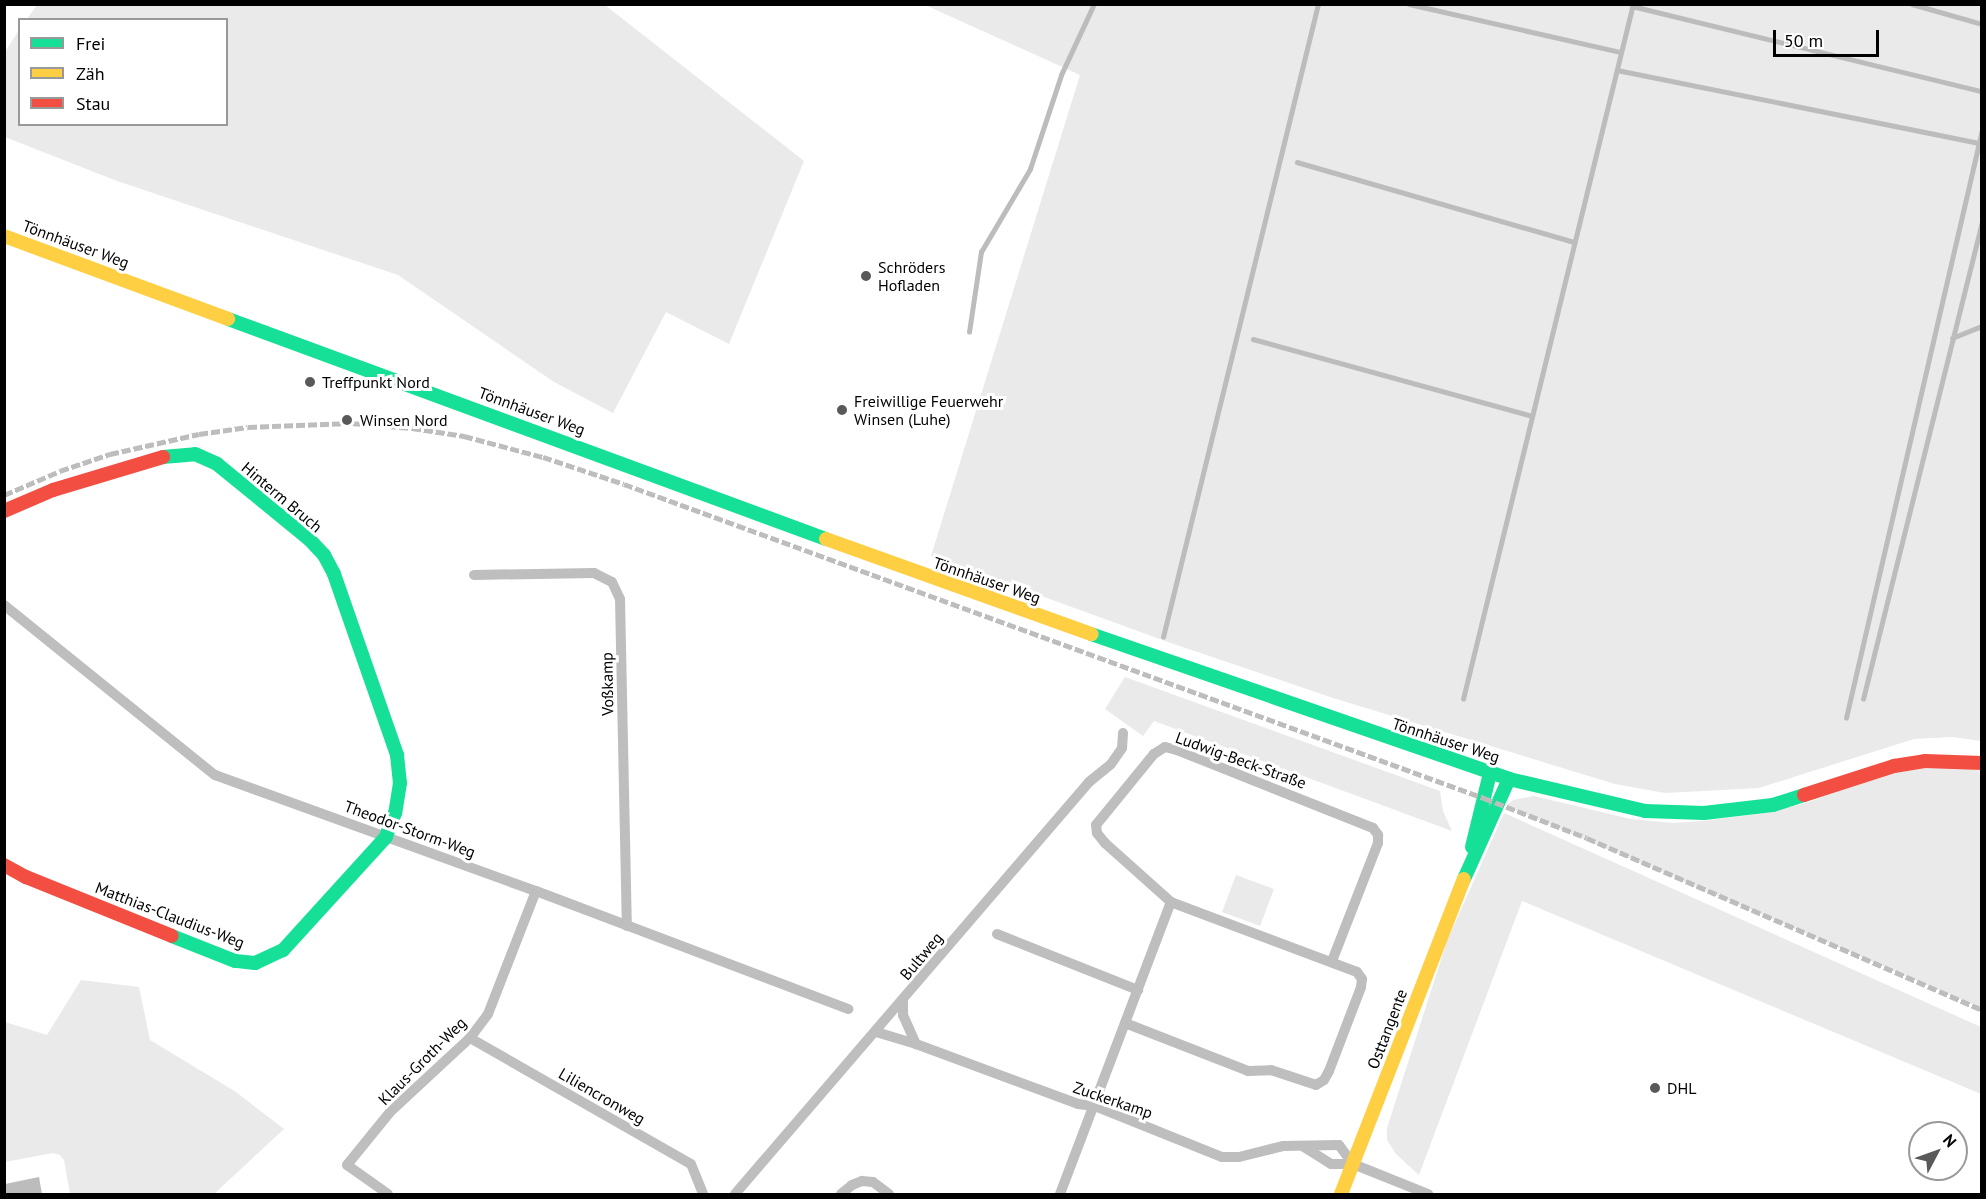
<!DOCTYPE html>
<meta charset="utf-8">
<style>
body{margin:0}
#map{position:relative;width:1986px;height:1199px;overflow:hidden;background:#fff;font-family:"PT Sans",sans-serif}
div>[style]{position:absolute}
.green>*{inset:0;background:#eaeaea}
.water>*{inset:0;background:#bcbcbc}
.stream>*{height:4.5px;margin:-2.25px;padding:0 2.25px;transform-origin:2.25px;border-radius:2.25px;background:#bcbcbc}
.street>*{height:10px;margin:-5px;padding:0 5px;transform-origin:5px;border-radius:5px;background:#bebebe}
.fast>*{height:14px;margin:-7px;padding:0 7px;transform-origin:7px;border-radius:7px;background:#16e098}
.slow>*{height:14px;margin:-7px;padding:0 7px;transform-origin:7px;border-radius:7px;background:#ffcf43}
.jam>*{height:14px;margin:-7px;padding:0 7px;transform-origin:7px;border-radius:7px;background:#f24e42}
.rail>*{height:4.5px;margin-top:-2.25px;transform-origin:0;background:repeating-linear-gradient(90deg,#bdbdbd 0 9px,transparent 0 12px)}
.dots>*{width:16px;height:16px;translate:-50% -50%;box-sizing:border-box;border:3px solid #fff;border-radius:50%}
span{translate:-50% -50%;white-space:nowrap;text-align:center;line-height:1.15;-webkit-text-stroke:6px #fff;paint-order:stroke}
.street-label{font-size:16px;color:#000}
.poi-label{font-size:16px;color:#000}
.left{translate:0 -50%;text-align:left}
.frame{position:absolute;inset:0;border:6px solid #000;pointer-events:none}
.legend{position:absolute;left:18px;top:18px;width:210px;height:108px;box-sizing:border-box;background:#fff;border:2px solid #999;margin:0;padding:8px 10px;list-style:none;font-size:18px;color:#000}
.legend li{display:flex;align-items:center;gap:12px;height:30px}
.legend b{width:30px;border:2px solid #999}
.north{position:absolute;left:1908px;top:1121px;width:60px;height:60px;box-sizing:border-box;background:#fff;border:2px solid #999;border-radius:50%;rotate:49deg;font-size:16px;font-weight:700;line-height:24px;text-align:center;color:#000}
.north::after{content:'';display:block;margin:auto;width:21px;height:27px;background:#595959;clip-path:polygon(50% 0,100% 100%,50% 72%,0 100%)}
.scale{position:absolute;left:1773px;top:30px;width:106px;height:27px;box-sizing:border-box;border:3px solid #000;border-top:0;padding-left:8px;font-size:18px;line-height:21px;white-space:nowrap;color:#000;-webkit-text-stroke:4px #fff;paint-order:stroke}
</style>
<div id="map">
<div class="green">
<i style="clip-path:polygon(605px 5px,804px 161px,729px 344px,666px 312px,613px 413px,554px 382px,398px 275px,117px 181px,5px 137px,5px 52px,19px 30px,20px 124px,226px 124px,226px 20px,27px 19px,37px 5px)"></i>
<i style="clip-path:polygon(925px 5px,1981px 5px,1981px 741px,1953px 737px,1914px 739px,1759px 788px,1665px 793px,1615px 784px,1333px 698px,1168px 642px,931px 556px,1080px 75px)"></i>
<i style="clip-path:polygon(1125px 677px,1440px 791px,1443px 811px,1452px 831px,1154px 721px,1143px 736px,1105px 709px)"></i>
<i style="clip-path:polygon(1962px 767px,1981px 771px,1981px 1008px,1506px 806px,1513px 800px,1534px 796px,1631px 819px,1673px 823px,1703px 821px,1772px 812px,1812px 801px,1892px 772px,1923px 768px)"></i>
<i style="clip-path:polygon(1504px 813px,1981px 1027px,1981px 1094px,1522px 901px,1419px 1175px,1396px 1154px,1387px 1140px,1387px 1128px,1447px 941px)"></i>
<i style="clip-path:polygon(1236px 875px,1274px 889px,1260px 926px,1222px 912px)"></i>
<i style="clip-path:polygon(81px 980px,139px 987px,150px 1040px,236px 1092px,284px 1129px,214px 1194px,70px 1194px,64px 1160px,60px 1155px,53px 1153px,5px 1162px,5px 1022px,47px 1035px)"></i>
</div>
<div class="water">
<i style="clip-path:polygon(39px 1177px,42px 1194px,5px 1194px,5px 1184px)"></i>
</div>
<div class="stream">
<i style="left:1409px;top:4px;width:217px;rotate:12.8deg"></i>
<i style="left:1912px;top:4px;width:73px;rotate:15.9deg"></i>
<i style="left:1632px;top:6px;width:360px;rotate:13.7deg"></i>
<i style="left:1617px;top:70px;width:369px;rotate:11.4deg"></i>
<i style="left:1297px;top:162px;width:289px;rotate:16.1deg"></i>
<i style="left:969px;top:332px;width:81px;rotate:-81.5deg"></i>
<i style="left:981px;top:252px;width:96px;rotate:-59.4deg"></i>
<i style="left:1030px;top:169px;width:99px;rotate:-71.7deg"></i>
<i style="left:1061px;top:75px;width:78px;rotate:-65.1deg"></i>
<i style="left:1952px;top:338px;width:32px;rotate:-22deg"></i>
<i style="left:1253px;top:339px;width:289px;rotate:15.4deg"></i>
<i style="left:1163px;top:637px;width:652px;rotate:-76.24deg"></i>
<i style="left:1463px;top:699px;width:715px;rotate:-76.26deg"></i>
<i style="left:1863px;top:699px;width:494px;rotate:-76deg"></i>
<i style="left:1846px;top:718px;width:604px;rotate:-76.98deg"></i>
</div>
<div class="street">
<i style="left:474px;top:575px;width:120px;rotate:-1deg"></i>
<i style="left:594px;top:573px;width:20px;rotate:27deg"></i>
<i style="left:612px;top:582px;width:19px;rotate:65deg"></i>
<i style="left:620px;top:599px;width:327px;rotate:88.8deg"></i>
<i style="left:4px;top:605px;width:271px;rotate:38.9deg"></i>
<i style="left:215px;top:775px;width:341px;rotate:19.9deg"></i>
<i style="left:536px;top:891px;width:334px;rotate:20.7deg"></i>
<i style="left:997px;top:934px;width:152px;rotate:21.7deg"></i>
<i style="left:903px;top:1002px;width:13px;rotate:90deg"></i>
<i style="left:903px;top:1015px;width:32px;rotate:66deg"></i>
<i style="left:1125px;top:1023px;width:132px;rotate:21.3deg"></i>
<i style="left:1248px;top:1071px;width:23px;rotate:-2deg"></i>
<i style="left:1271px;top:1070px;width:47px;rotate:18.4deg"></i>
<i style="left:1316px;top:1085px;width:9px;rotate:-32deg"></i>
<i style="left:1324px;top:1080px;width:10px;rotate:-61deg"></i>
<i style="left:1329px;top:1071px;width:90px;rotate:-69.1deg"></i>
<i style="left:1361px;top:987px;width:8px;rotate:-83deg"></i>
<i style="left:1362px;top:979px;width:9px;rotate:-126deg"></i>
<i style="left:1357px;top:972px;width:199px;rotate:-159.4deg"></i>
<i style="left:876px;top:1032px;width:42px;rotate:16.7deg"></i>
<i style="left:916px;top:1044px;width:173px;rotate:20.3deg"></i>
<i style="left:1078px;top:1104px;width:17px;rotate:7deg"></i>
<i style="left:1095px;top:1106px;width:137px;rotate:21.9deg"></i>
<i style="left:1222px;top:1157px;width:17px"></i>
<i style="left:1239px;top:1157px;width:45px;rotate:-14deg"></i>
<i style="left:1283px;top:1146px;width:56px;rotate:-1deg"></i>
<i style="left:1339px;top:1145px;width:24px;rotate:54deg"></i>
<i style="left:470px;top:1038px;width:254px;rotate:29.7deg"></i>
<i style="left:691px;top:1164px;width:32px;rotate:68deg"></i>
<i style="left:1304px;top:1147px;width:32px;rotate:32deg"></i>
<i style="left:1331px;top:1164px;width:22px"></i>
<i style="left:1353px;top:1164px;width:81px;rotate:21.8deg"></i>
<i style="left:388px;top:1194px;width:50px;rotate:-144.7deg"></i>
<i style="left:347px;top:1165px;width:68px;rotate:-50.9deg"></i>
<i style="left:390px;top:1112px;width:109px;rotate:-42.8deg"></i>
<i style="left:470px;top:1038px;width:30px;rotate:-53deg"></i>
<i style="left:488px;top:1014px;width:132px;rotate:-68.7deg"></i>
<i style="left:735px;top:1194px;width:543px;rotate:-49.33deg"></i>
<i style="left:1089px;top:782px;width:28px;rotate:-39deg"></i>
<i style="left:1111px;top:764px;width:19px;rotate:-55deg"></i>
<i style="left:1122px;top:748px;width:15px;rotate:-86deg"></i>
<i style="left:841px;top:1194px;width:14px;rotate:-39deg"></i>
<i style="left:852px;top:1185px;width:11px;rotate:-22deg"></i>
<i style="left:862px;top:1181px;width:11px;rotate:5deg"></i>
<i style="left:873px;top:1182px;width:20px;rotate:37deg"></i>
<i style="left:1060px;top:1194px;width:312px;rotate:-69.2deg"></i>
<i style="left:1171px;top:902px;width:89px;rotate:-138.2deg"></i>
<i style="left:1105px;top:843px;width:13px;rotate:-129deg"></i>
<i style="left:1097px;top:833px;width:8px;rotate:-97deg"></i>
<i style="left:1096px;top:825px;width:92px;rotate:-50.8deg"></i>
<i style="left:1154px;top:754px;width:13px;rotate:-32deg"></i>
<i style="left:1165px;top:747px;width:12px;rotate:14deg"></i>
<i style="left:1177px;top:750px;width:211px;rotate:21.7deg"></i>
<i style="left:1373px;top:828px;width:9px;rotate:54deg"></i>
<i style="left:1378px;top:835px;width:8px;rotate:90deg"></i>
<i style="left:1378px;top:843px;width:127px;rotate:111.3deg"></i>
</div>
<div class="fast">
<i style="left:228px;top:319px;width:637px;rotate:20.2deg"></i>
<i style="left:163px;top:457px;width:32px;rotate:-5deg"></i>
<i style="left:195px;top:454px;width:24px;rotate:24deg"></i>
<i style="left:217px;top:464px;width:119px;rotate:39.2deg"></i>
<i style="left:309px;top:539px;width:22px;rotate:47deg"></i>
<i style="left:324px;top:555px;width:21px;rotate:62deg"></i>
<i style="left:334px;top:574px;width:192px;rotate:70.8deg"></i>
<i style="left:397px;top:755px;width:28px;rotate:84deg"></i>
<i style="left:400px;top:783px;width:30px;rotate:99deg"></i>
<i style="left:395px;top:813px;width:26px;rotate:111deg"></i>
<i style="left:386px;top:837px;width:153px;rotate:132.3deg"></i>
<i style="left:283px;top:950px;width:31px;rotate:155deg"></i>
<i style="left:255px;top:963px;width:20px;rotate:-174deg"></i>
<i style="left:235px;top:961px;width:68px;rotate:-158.4deg"></i>
<i style="left:1091px;top:634px;width:442px;rotate:19.1deg"></i>
<i style="left:1509px;top:779px;width:140px;rotate:13.2deg"></i>
<i style="left:1645px;top:811px;width:59px;rotate:1.9deg"></i>
<i style="left:1704px;top:813px;width:69px;rotate:-6.6deg"></i>
<i style="left:1773px;top:805px;width:33px;rotate:-18deg"></i>
<i style="left:1472px;top:847px;width:76px;rotate:-76.3deg"></i>
<i style="left:1464px;top:879px;width:110px;rotate:-65.8deg"></i>
</div>
<div class="slow">
<i style="left:4px;top:236px;width:239px;rotate:20.3deg"></i>
<i style="left:826px;top:539px;width:282px;rotate:19.7deg"></i>
<i style="left:1341px;top:1194px;width:338px;rotate:-68.7deg"></i>
</div>
<div class="jam">
<i style="left:4px;top:511px;width:53px;rotate:-23.2deg"></i>
<i style="left:53px;top:490px;width:115px;rotate:-16.7deg"></i>
<i style="left:1804px;top:795px;width:95px;rotate:-17.9deg"></i>
<i style="left:1894px;top:766px;width:31px;rotate:-9deg"></i>
<i style="left:1925px;top:761px;width:57px;rotate:2deg"></i>
<i style="left:4px;top:865px;width:25px;rotate:29deg"></i>
<i style="left:26px;top:877px;width:157px;rotate:22deg"></i>
</div>
<div class="rail">
<i style="left:4px;top:495px;width:61px;rotate:-23.2deg"></i>
<i style="left:60px;top:471px;width:53px;rotate:-18.8deg"></i>
<i style="left:110px;top:454px;width:91px;rotate:-12.7deg"></i>
<i style="left:199px;top:434px;width:49px;rotate:-8.1deg"></i>
<i style="left:248px;top:427px;width:103px;rotate:-2.2deg"></i>
<i style="left:351px;top:423px;width:61px;rotate:4.7deg"></i>
<i style="left:412px;top:428px;width:53px;rotate:8.7deg"></i>
<i style="left:464px;top:436px;width:82px;rotate:14.9deg"></i>
<i style="left:543px;top:457px;width:85px;rotate:18.4deg"></i>
<i style="left:624px;top:484px;width:916px;rotate:20.06deg"></i>
<i style="left:1484px;top:798px;width:110px;rotate:21.2deg"></i>
<i style="left:1587px;top:838px;width:431px;rotate:23.5deg"></i>
</div>
<div class="dots">
<i style="left:866px;top:276px;background:#595959"></i>
<i style="left:310px;top:382px;background:#595959"></i>
<i style="left:842px;top:410px;background:#595959"></i>
<i style="left:347px;top:420px;background:#595959"></i>
<i style="left:1655px;top:1088px;background:#595959"></i>
</div>
<div class="street-label">
<span style="left:76px;top:244px;rotate:20deg">Tönnhäuser Weg</span>
<span style="left:532px;top:411px;rotate:20deg">Tönnhäuser Weg</span>
<span style="left:282px;top:497px;rotate:40deg">Hinterm Bruch</span>
<span style="left:987px;top:580px;rotate:19deg">Tönnhäuser Weg</span>
<span style="left:607px;top:684px;rotate:-91deg">Voßkamp</span>
<span style="left:1446px;top:740px;rotate:18deg">Tönnhäuser Weg</span>
<span style="left:1241px;top:760px;rotate:20deg">Ludwig-Beck-Straße</span>
<span style="left:410px;top:829px;rotate:20deg">Theodor-Storm-Weg</span>
<span style="left:170px;top:915px;rotate:21deg">Matthias-Claudius-Weg</span>
<span style="left:921px;top:956px;rotate:-50deg">Bultweg</span>
<span style="left:1387px;top:1029px;rotate:-69deg">Osttangente</span>
<span style="left:422px;top:1061px;rotate:-45deg">Klaus-Groth-Weg</span>
<span style="left:602px;top:1096px;rotate:30deg">Liliencronweg</span>
<span style="left:1113px;top:1100px;rotate:19deg">Zuckerkamp</span>
</div>
<div class="poi-label">
<span class="left" style="left:878px;top:276px">Schröders<br>Hofladen</span>
<span class="left" style="left:322px;top:382px">Treffpunkt Nord</span>
<span class="left" style="left:854px;top:410px">Freiwillige Feuerwehr<br>Winsen (Luhe)</span>
<span class="left" style="left:360px;top:420px">Winsen Nord</span>
<span class="left" style="left:1667px;top:1088px">DHL</span>
</div>
<div class="frame"></div>
<ul class="legend">
<li><b style="height:8px;background:#16e098"></b>Frei</li>
<li><b style="height:8px;background:#ffcf43"></b>Zäh</li>
<li><b style="height:8px;background:#f24e42"></b>Stau</li>
</ul>
<div class="north">N</div>
<div class="scale">50 m</div>
</div>
